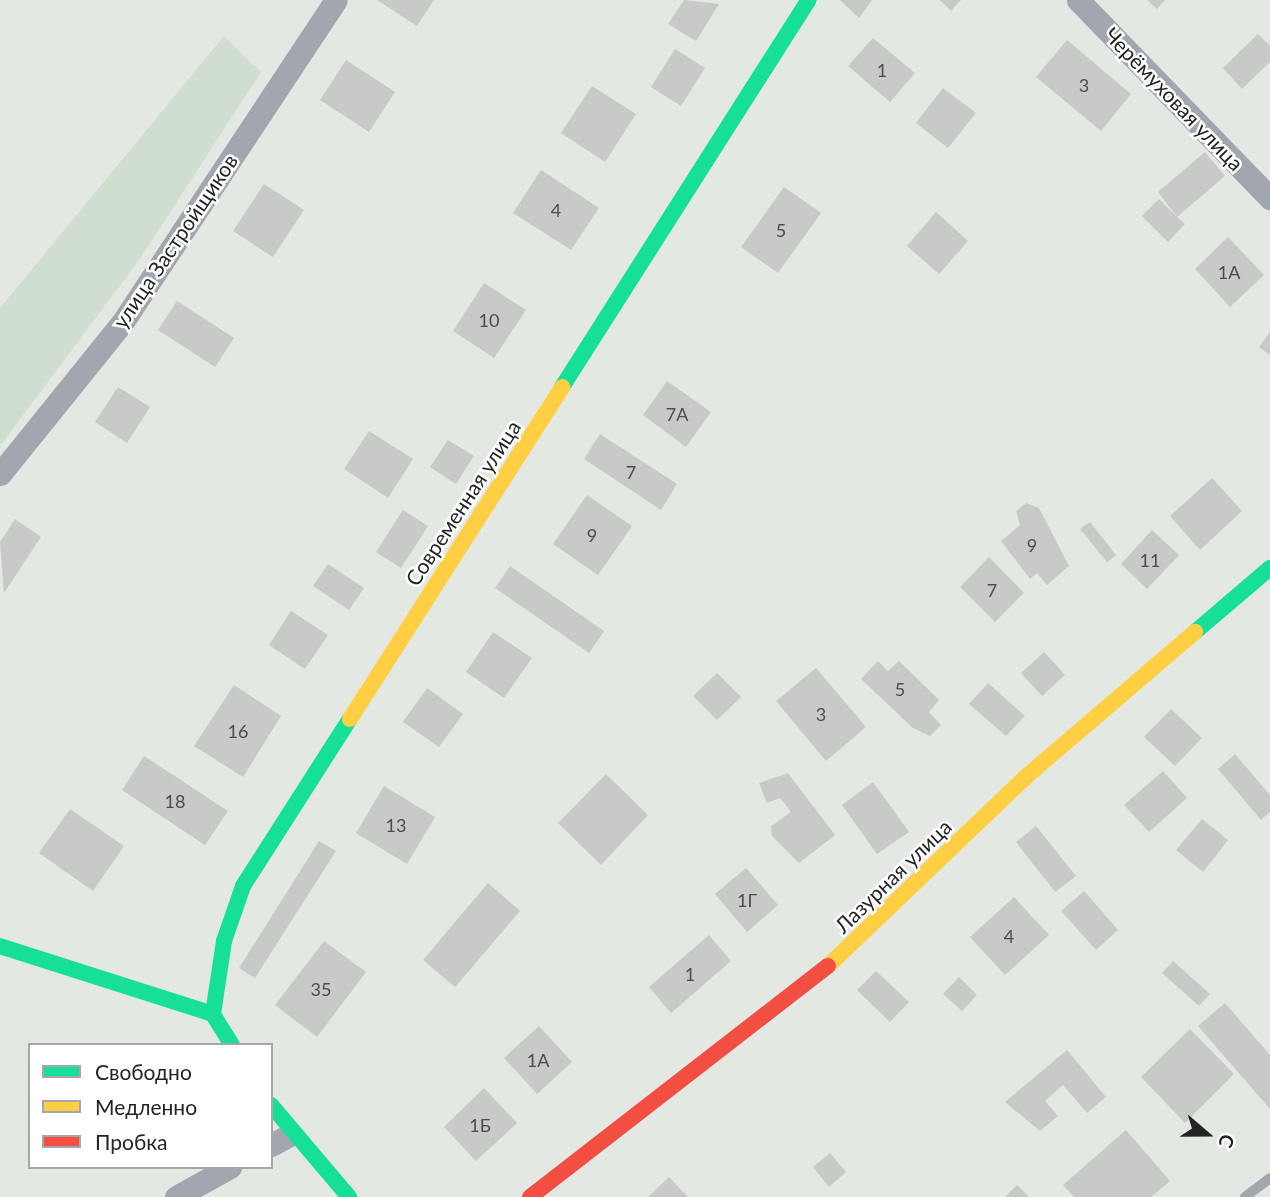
<!DOCTYPE html>
<meta charset="utf-8">
<style>
body{margin:0}
#map{position:relative;width:1270px;height:1197px;overflow:hidden;background:#e3e8e3;font-family:Lato,sans-serif}
div>[style]{position:absolute}
.green>*{inset:0;background:#cfdece}
.building>*{inset:0;background:#c7cac6}
.lane>*{height:10px;margin:-5px;padding:0 5px;transform-origin:5px;border-radius:5px;background:#a2a6ae}
.street>*{height:23px;margin:-11.5px;padding:0 11.5px;transform-origin:11.5px;border-radius:11.5px;background:#a2a6ae}
.fast>*{height:16px;margin:-8px;padding:0 8px;transform-origin:8px;border-radius:8px;background:#16e098}
.slow>*{height:16px;margin:-8px;padding:0 8px;transform-origin:8px;border-radius:8px;background:#ffcf43}
.jam>*{height:16px;margin:-8px;padding:0 8px;transform-origin:8px;border-radius:8px;background:#f24e42}
span{translate:-50% -50%;white-space:nowrap;text-align:center;line-height:1.15;-webkit-text-stroke:5px #fff;paint-order:stroke}
.number-label{font-size:18px;color:#4a4e4a}
.number-label span{-webkit-text-stroke-width:0}
.street-label{font-size:21px;color:#212421}
.legend{position:absolute;left:28px;top:1043px;width:245px;height:126px;box-sizing:border-box;background:#fff;border:2px solid #a6a7a6;margin:0;padding:9px 12px;list-style:none;font-size:21px;color:#212421}
.legend li{display:flex;align-items:center;gap:14px;height:35px}
.legend b{width:35px;border:2px solid #a6a7a6}
.north{position:absolute;left:1172px;top:1099px;width:70px;height:70px;-webkit-text-stroke:5px #fff;paint-order:stroke;rotate:110deg;font-size:19px;font-weight:700;line-height:28px;text-align:center;color:#212421}
.north::after{content:'';display:block;margin:auto;width:24px;height:32px;background:#212421;clip-path:polygon(50% 0,100% 100%,50% 72%,0 100%)}
</style>
<div id="map">
<div class="green">
<i style="clip-path:polygon(224px 36px,261px 72px,139px 260px,0 446px,0 308px)"></i>
</div>
<div class="building">
<i style="clip-path:polygon(377px 0,434px 0,417px 26px)"></i>
<i style="clip-path:polygon(684px 0,719px 4px,696px 41px,668px 24px)"></i>
<i style="clip-path:polygon(840px 0,872px 0,859px 18px)"></i>
<i style="clip-path:polygon(940px 0,961px 0,951px 11px)"></i>
<i style="clip-path:polygon(1147px 0,1165px 0,1157px 9px)"></i>
<i style="clip-path:polygon(1258px 34px,1270px 46px,1270px 62px,1242px 89px,1223px 68px)"></i>
<i style="clip-path:polygon(873px 38px,915px 73px,890px 102px,848px 66px)"></i>
<i style="clip-path:polygon(1067px 40px,1131px 94px,1101px 131px,1036px 77px)"></i>
<i style="clip-path:polygon(675px 49px,705px 68px,681px 106px,651px 87px)"></i>
<i style="clip-path:polygon(346px 60px,395px 92px,369px 132px,320px 100px)"></i>
<i style="clip-path:polygon(592px 86px,636px 114px,605px 162px,561px 133px)"></i>
<i style="clip-path:polygon(943px 88px,976px 113px,948px 148px,916px 123px)"></i>
<i style="clip-path:polygon(1205px 152px,1225px 176px,1177px 217px,1185px 224px,1168px 242px,1142px 216px,1159px 199px,1177px 217px,1158px 192px)"></i>
<i style="clip-path:polygon(541px 170px,599px 208px,571px 250px,513px 213px)"></i>
<i style="clip-path:polygon(264px 184px,304px 210px,273px 257px,233px 231px)"></i>
<i style="clip-path:polygon(784px 187px,821px 213px,778px 273px,741px 247px)"></i>
<i style="clip-path:polygon(936px 212px,968px 241px,939px 274px,907px 246px)"></i>
<i style="clip-path:polygon(1228px 237px,1264px 275px,1230px 307px,1195px 269px)"></i>
<i style="clip-path:polygon(484px 283px,526px 310px,494px 358px,453px 331px)"></i>
<i style="clip-path:polygon(177px 301px,234px 338px,215px 367px,158px 330px)"></i>
<i style="clip-path:polygon(1270px 332px,1270px 355px,1259px 347px)"></i>
<i style="clip-path:polygon(667px 381px,711px 412px,686px 447px,643px 415px)"></i>
<i style="clip-path:polygon(118px 387px,150px 407px,127px 443px,95px 422px)"></i>
<i style="clip-path:polygon(369px 431px,413px 459px,388px 498px,344px 469px)"></i>
<i style="clip-path:polygon(600px 434px,677px 484px,661px 510px,584px 459px)"></i>
<i style="clip-path:polygon(448px 440px,474px 456px,456px 484px,430px 467px)"></i>
<i style="clip-path:polygon(1212px 478px,1242px 511px,1200px 550px,1170px 516px)"></i>
<i style="clip-path:polygon(587px 495px,632px 526px,598px 575px,553px 544px)"></i>
<i style="clip-path:polygon(1026px 503px,1039px 508px,1069px 566px,1047px 585px,1037px 573px,1030px 579px,1001px 541px,1020px 525px,1016px 511px)"></i>
<i style="clip-path:polygon(403px 510px,428px 526px,401px 568px,376px 552px)"></i>
<i style="clip-path:polygon(15px 519px,41px 537px,4px 593px,0 542px)"></i>
<i style="clip-path:polygon(1090px 522px,1116px 555px,1107px 562px,1080px 529px)"></i>
<i style="clip-path:polygon(1152px 530px,1179px 555px,1147px 589px,1121px 564px)"></i>
<i style="clip-path:polygon(989px 557px,1024px 593px,995px 622px,960px 587px)"></i>
<i style="clip-path:polygon(328px 564px,364px 588px,349px 610px,313px 586px)"></i>
<i style="clip-path:polygon(510px 566px,604px 631px,589px 653px,495px 588px)"></i>
<i style="clip-path:polygon(291px 611px,328px 635px,305px 669px,269px 645px)"></i>
<i style="clip-path:polygon(493px 632px,532px 658px,504px 698px,466px 672px)"></i>
<i style="clip-path:polygon(1044px 652px,1065px 675px,1042px 696px,1021px 673px)"></i>
<i style="clip-path:polygon(878px 661px,888px 671px,899px 661px,939px 700px,929px 712px,941px 725px,930px 736px,913px 728px,861px 679px)"></i>
<i style="clip-path:polygon(816px 668px,866px 727px,826px 761px,776px 701px)"></i>
<i style="clip-path:polygon(717px 673px,741px 697px,717px 720px,693px 696px)"></i>
<i style="clip-path:polygon(988px 683px,1025px 716px,1006px 736px,969px 704px)"></i>
<i style="clip-path:polygon(234px 685px,281px 716px,243px 777px,194px 746px)"></i>
<i style="clip-path:polygon(427px 688px,463px 714px,439px 747px,403px 722px)"></i>
<i style="clip-path:polygon(1171px 709px,1202px 738px,1175px 766px,1144px 737px)"></i>
<i style="clip-path:polygon(1235px 754px,1270px 795px,1270px 812px,1261px 820px,1218px 769px)"></i>
<i style="clip-path:polygon(144px 756px,228px 811px,205px 845px,122px 790px)"></i>
<i style="clip-path:polygon(1163px 771px,1187px 798px,1149px 832px,1124px 805px)"></i>
<i style="clip-path:polygon(788px 773px,835px 835px,799px 863px,772px 836px,771px 826px,791px 812px,780px 798px,767px 803px,759px 783px)"></i>
<i style="clip-path:polygon(606px 774px,648px 815px,601px 865px,558px 823px)"></i>
<i style="clip-path:polygon(873px 782px,909px 832px,877px 854px,842px 805px)"></i>
<i style="clip-path:polygon(384px 786px,435px 817px,407px 864px,356px 833px)"></i>
<i style="clip-path:polygon(70px 809px,124px 846px,93px 891px,39px 853px)"></i>
<i style="clip-path:polygon(1202px 819px,1228px 840px,1203px 872px,1176px 850px)"></i>
<i style="clip-path:polygon(1036px 826px,1076px 876px,1055px 892px,1016px 842px)"></i>
<i style="clip-path:polygon(319px 841px,336px 851px,255px 978px,239px 968px)"></i>
<i style="clip-path:polygon(746px 868px,778px 905px,747px 932px,715px 894px)"></i>
<i style="clip-path:polygon(488px 883px,520px 911px,455px 987px,423px 960px)"></i>
<i style="clip-path:polygon(1084px 891px,1118px 930px,1096px 950px,1061px 911px)"></i>
<i style="clip-path:polygon(1014px 897px,1049px 935px,1005px 975px,970px 937px)"></i>
<i style="clip-path:polygon(709px 935px,731px 961px,671px 1013px,649px 987px)"></i>
<i style="clip-path:polygon(324px 941px,366px 972px,317px 1037px,275px 1005px)"></i>
<i style="clip-path:polygon(1173px 961px,1210px 994px,1199px 1006px,1162px 973px)"></i>
<i style="clip-path:polygon(876px 971px,909px 1002px,890px 1022px,857px 990px)"></i>
<i style="clip-path:polygon(959px 977px,977px 995px,962px 1011px,943px 994px)"></i>
<i style="clip-path:polygon(1225px 1003px,1270px 1055px,1270px 1109px,1198px 1026px)"></i>
<i style="clip-path:polygon(539px 1026px,572px 1062px,537px 1094px,504px 1058px)"></i>
<i style="clip-path:polygon(1190px 1029px,1234px 1074px,1185px 1123px,1141px 1077px)"></i>
<i style="clip-path:polygon(1067px 1050px,1106px 1097px,1087px 1113px,1063px 1085px,1045px 1101px,1058px 1116px,1040px 1131px,1005px 1102px)"></i>
<i style="clip-path:polygon(484px 1088px,517px 1123px,476px 1161px,444px 1127px)"></i>
<i style="clip-path:polygon(1126px 1130px,1170px 1181px,1151px 1197px,1074px 1197px,1063px 1185px)"></i>
<i style="clip-path:polygon(830px 1153px,846px 1172px,829px 1187px,813px 1167px)"></i>
<i style="clip-path:polygon(669px 1177px,688px 1197px,648px 1197px)"></i>
<i style="clip-path:polygon(1017px 1185px,1029px 1197px,1005px 1197px)"></i>
</div>
<div class="lane">
<i style="left:1245px;top:1197px;width:31px;rotate:-37deg"></i>
</div>
<div class="street">
<i style="left:1078px;top:0;width:276px;rotate:45.9deg"></i>
<i style="left:0;top:474px;width:194px;rotate:-51.1deg"></i>
<i style="left:122px;top:323px;width:387px;rotate:-56.5deg"></i>
<i style="left:271px;top:1145px;width:21px;rotate:-28deg"></i>
<i style="left:176px;top:1197px;width:62px;rotate:-29.1deg"></i>
</div>
<div class="fast">
<i style="left:562px;top:387px;width:459px;rotate:-57.5deg"></i>
<i style="left:1195px;top:632px;width:99px;rotate:-40.5deg"></i>
<i style="left:0;top:946px;width:224px;rotate:17.7deg"></i>
<i style="left:232px;top:1045px;width:36px;rotate:-122deg"></i>
<i style="left:213px;top:1014px;width:74px;rotate:-81.4deg"></i>
<i style="left:224px;top:941px;width:58px;rotate:-70.9deg"></i>
<i style="left:243px;top:886px;width:198px;rotate:-57.4deg"></i>
<i style="left:271px;top:1105px;width:121px;rotate:49.7deg"></i>
</div>
<div class="slow">
<i style="left:350px;top:719px;width:394px;rotate:-57.4deg"></i>
<i style="left:828px;top:966px;width:277px;rotate:-43.7deg"></i>
<i style="left:1028px;top:775px;width:220px;rotate:-40.6deg"></i>
</div>
<div class="jam">
<i style="left:530px;top:1197px;width:377px;rotate:-37.8deg"></i>
</div>
<div class="number-label">
<span style="left:882px;top:70px">1</span>
<span style="left:1084px;top:85px">3</span>
<span style="left:556px;top:210px">4</span>
<span style="left:781px;top:230px">5</span>
<span style="left:1229px;top:272px">1А</span>
<span style="left:489px;top:320px">10</span>
<span style="left:677px;top:414px">7А</span>
<span style="left:631px;top:472px">7</span>
<span style="left:592px;top:535px">9</span>
<span style="left:1032px;top:545px">9</span>
<span style="left:1150px;top:560px">11</span>
<span style="left:992px;top:590px">7</span>
<span style="left:900px;top:689px">5</span>
<span style="left:821px;top:714px">3</span>
<span style="left:238px;top:731px">16</span>
<span style="left:175px;top:801px">18</span>
<span style="left:396px;top:825px">13</span>
<span style="left:747px;top:900px">1Г</span>
<span style="left:1009px;top:936px">4</span>
<span style="left:690px;top:974px">1</span>
<span style="left:321px;top:989px">35</span>
<span style="left:538px;top:1060px">1А</span>
<span style="left:480px;top:1125px">1Б</span>
</div>
<div class="street-label">
<span style="left:1174px;top:99px;rotate:46deg">Черёмуховая улица</span>
<span style="left:175px;top:241px;rotate:-56deg">улица Застройщиков</span>
<span style="left:463px;top:503px;rotate:-57deg">Современная улица</span>
<span style="left:893px;top:876px;rotate:-44deg">Лазурная улица</span>
</div>
<ul class="legend">
<li><b style="height:9px;background:#16e098"></b>Свободно</li>
<li><b style="height:9px;background:#ffcf43"></b>Медленно</li>
<li><b style="height:9px;background:#f24e42"></b>Пробка</li>
</ul>
<div class="north">С</div>
</div>
